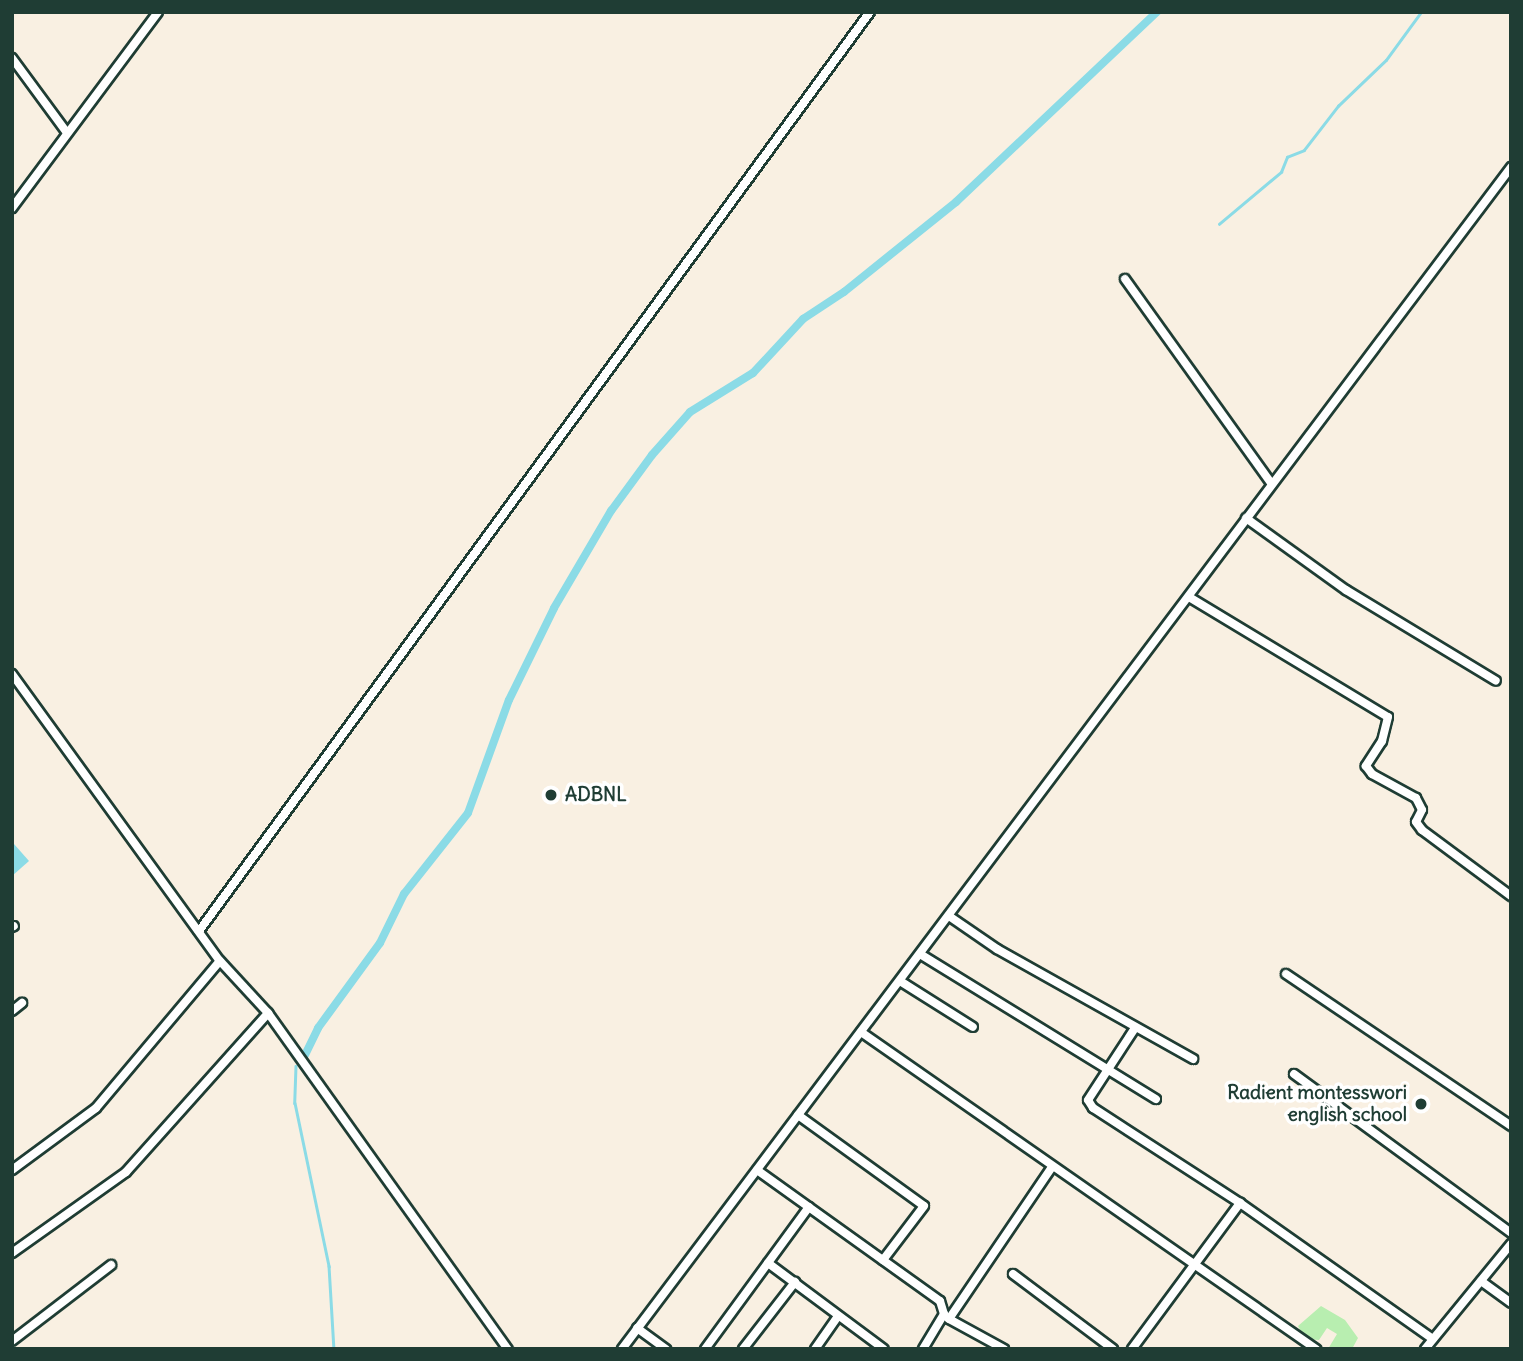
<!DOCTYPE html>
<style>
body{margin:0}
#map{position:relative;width:1523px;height:1361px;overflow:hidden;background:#f9f0e2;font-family:Delius,sans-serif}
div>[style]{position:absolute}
.green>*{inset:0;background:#b8eeb0}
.water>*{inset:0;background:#8bdbe6}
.stream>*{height:2.5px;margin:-1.25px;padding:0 1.25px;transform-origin:1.25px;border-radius:1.25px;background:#8bdbe6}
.canal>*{height:8px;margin:-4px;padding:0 4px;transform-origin:4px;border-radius:4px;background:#8bdbe6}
.roads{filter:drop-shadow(2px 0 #1f3d34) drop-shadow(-2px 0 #1f3d34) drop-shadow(0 2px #1f3d34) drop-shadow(0 -2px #1f3d34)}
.minor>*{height:8px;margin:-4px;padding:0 4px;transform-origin:4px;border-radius:4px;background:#fff}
.dots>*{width:19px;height:19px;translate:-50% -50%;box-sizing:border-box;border:4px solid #fff;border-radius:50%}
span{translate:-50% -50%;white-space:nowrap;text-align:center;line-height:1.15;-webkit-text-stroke:7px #fff;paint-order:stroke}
.poi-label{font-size:19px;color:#1f3d34;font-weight:700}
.left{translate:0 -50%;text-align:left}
.right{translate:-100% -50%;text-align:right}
.frame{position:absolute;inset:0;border:14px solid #1f3d34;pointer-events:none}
</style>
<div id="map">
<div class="green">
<i style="clip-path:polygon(1321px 1306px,1345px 1320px,1358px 1338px,1352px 1349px,1328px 1349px,1337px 1334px,1327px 1328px,1319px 1340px,1305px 1339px,1298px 1326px)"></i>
</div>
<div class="water">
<i style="clip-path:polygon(14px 844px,29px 861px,12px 876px,12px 846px)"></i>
</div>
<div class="stream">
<i style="left:1219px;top:224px;width:81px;rotate:-40deg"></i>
<i style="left:1281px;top:172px;width:16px;rotate:-68deg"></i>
<i style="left:1287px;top:157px;width:18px;rotate:-22deg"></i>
<i style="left:1304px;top:150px;width:56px;rotate:-52.3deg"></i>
<i style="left:1338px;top:106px;width:66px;rotate:-43.8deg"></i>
<i style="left:1386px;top:60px;width:59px;rotate:-53.9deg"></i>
<i style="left:296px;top:1066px;width:37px;rotate:92deg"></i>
<i style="left:295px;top:1103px;width:167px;rotate:78.2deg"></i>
<i style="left:329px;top:1266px;width:83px;rotate:86.6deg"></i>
</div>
<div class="canal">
<i style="left:305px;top:1055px;width:30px;rotate:-64deg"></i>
<i style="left:318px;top:1028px;width:105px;rotate:-53.9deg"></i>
<i style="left:380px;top:943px;width:55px;rotate:-63.9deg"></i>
<i style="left:404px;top:894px;width:103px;rotate:-51.7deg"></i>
<i style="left:468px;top:813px;width:120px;rotate:-70.1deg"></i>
<i style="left:509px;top:700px;width:102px;rotate:-63.9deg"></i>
<i style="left:554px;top:608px;width:113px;rotate:-59.6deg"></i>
<i style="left:611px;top:511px;width:69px;rotate:-53.8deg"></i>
<i style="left:652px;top:455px;width:57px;rotate:-48.5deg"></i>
<i style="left:690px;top:412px;width:74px;rotate:-31.8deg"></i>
<i style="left:753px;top:373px;width:74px;rotate:-47.2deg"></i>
<i style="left:803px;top:319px;width:49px;rotate:-33.4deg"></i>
<i style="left:844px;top:292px;width:144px;rotate:-38.8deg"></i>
<i style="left:956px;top:202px;width:277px;rotate:-43.4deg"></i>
</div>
<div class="roads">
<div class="minor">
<i style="left:12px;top:58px;width:93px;rotate:53.7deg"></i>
<i style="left:12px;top:208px;width:244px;rotate:-53.3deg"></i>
<i style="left:1125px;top:279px;width:251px;rotate:54.4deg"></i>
<i style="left:1246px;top:518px;width:123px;rotate:35.8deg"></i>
<i style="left:1346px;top:590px;width:175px;rotate:31.2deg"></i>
<i style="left:1189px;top:597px;width:232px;rotate:31.1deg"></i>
<i style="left:1388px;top:717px;width:25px;rotate:104deg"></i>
<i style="left:1382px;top:741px;width:30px;rotate:123deg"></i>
<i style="left:1366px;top:766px;width:10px;rotate:53deg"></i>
<i style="left:1372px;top:774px;width:50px;rotate:28.6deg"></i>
<i style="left:1416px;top:798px;width:13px;rotate:63deg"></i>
<i style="left:1422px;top:810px;width:13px;rotate:117deg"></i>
<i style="left:1416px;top:822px;width:10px;rotate:53deg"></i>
<i style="left:1422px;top:830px;width:111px;rotate:36.6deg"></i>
<i style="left:12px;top:674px;width:354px;rotate:54.1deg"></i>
<i style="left:220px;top:961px;width:71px;rotate:47.3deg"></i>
<i style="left:268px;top:1013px;width:413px;rotate:54.5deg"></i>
<i style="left:949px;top:916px;width:58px;rotate:34.5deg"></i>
<i style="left:997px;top:949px;width:225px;rotate:29.3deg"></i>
<i style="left:12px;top:927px;width:2px;rotate:-27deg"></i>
<i style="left:199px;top:931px;width:1138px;rotate:-53.87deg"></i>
<i style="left:920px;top:954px;width:277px;rotate:31.6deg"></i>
<i style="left:1286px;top:974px;width:272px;rotate:34deg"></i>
<i style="left:900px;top:981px;width:86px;rotate:32.2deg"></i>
<i style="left:12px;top:1011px;width:13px;rotate:-39deg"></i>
<i style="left:861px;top:1032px;width:555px;rotate:34.87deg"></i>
<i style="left:1294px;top:1074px;width:269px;rotate:36.2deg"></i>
<i style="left:798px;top:1115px;width:155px;rotate:35.8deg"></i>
<i style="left:924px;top:1206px;width:68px;rotate:127.2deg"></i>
<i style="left:12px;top:1170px;width:104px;rotate:-36.4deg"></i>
<i style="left:96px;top:1108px;width:192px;rotate:-49.9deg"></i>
<i style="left:757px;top:1170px;width:225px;rotate:35.6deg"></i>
<i style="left:940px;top:1301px;width:14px;rotate:73deg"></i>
<i style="left:944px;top:1314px;width:41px;rotate:121deg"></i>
<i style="left:1240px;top:1203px;width:236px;rotate:35.2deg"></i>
<i style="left:12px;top:1253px;width:140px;rotate:-35.4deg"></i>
<i style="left:126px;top:1172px;width:213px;rotate:-48.2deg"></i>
<i style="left:768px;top:1263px;width:144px;rotate:36.6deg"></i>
<i style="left:1013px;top:1274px;width:125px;rotate:36.9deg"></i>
<i style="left:1481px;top:1281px;width:37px;rotate:36deg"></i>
<i style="left:637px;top:1328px;width:36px;rotate:36deg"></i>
<i style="left:12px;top:1341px;width:125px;rotate:-37.5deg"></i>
<i style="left:622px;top:1349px;width:1479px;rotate:-53.05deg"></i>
<i style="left:705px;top:1349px;width:176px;rotate:-53.8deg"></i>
<i style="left:743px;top:1349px;width:85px;rotate:-52.2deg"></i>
<i style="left:815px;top:1349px;width:40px;rotate:-55.1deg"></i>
<i style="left:1004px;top:1349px;width:63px;rotate:-151.4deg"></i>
<i style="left:949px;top:1319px;width:184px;rotate:-55.9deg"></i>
<i style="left:1132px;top:1349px;width:182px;rotate:-53.5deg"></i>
<i style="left:1240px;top:1203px;width:175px;rotate:-147.1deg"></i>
<i style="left:1093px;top:1108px;width:9px;rotate:-122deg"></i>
<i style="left:1088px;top:1100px;width:86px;rotate:-56.9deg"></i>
<i style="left:1425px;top:1349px;width:136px;rotate:-50.7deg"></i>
</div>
</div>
<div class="dots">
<i style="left:551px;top:795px;background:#1f3d34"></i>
<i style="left:1421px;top:1104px;background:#1f3d34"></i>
</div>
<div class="poi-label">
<span class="left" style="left:565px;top:795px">ADBNL</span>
<span class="right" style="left:1407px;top:1104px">Radient montesswori<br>english school</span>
</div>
<div class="frame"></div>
</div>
